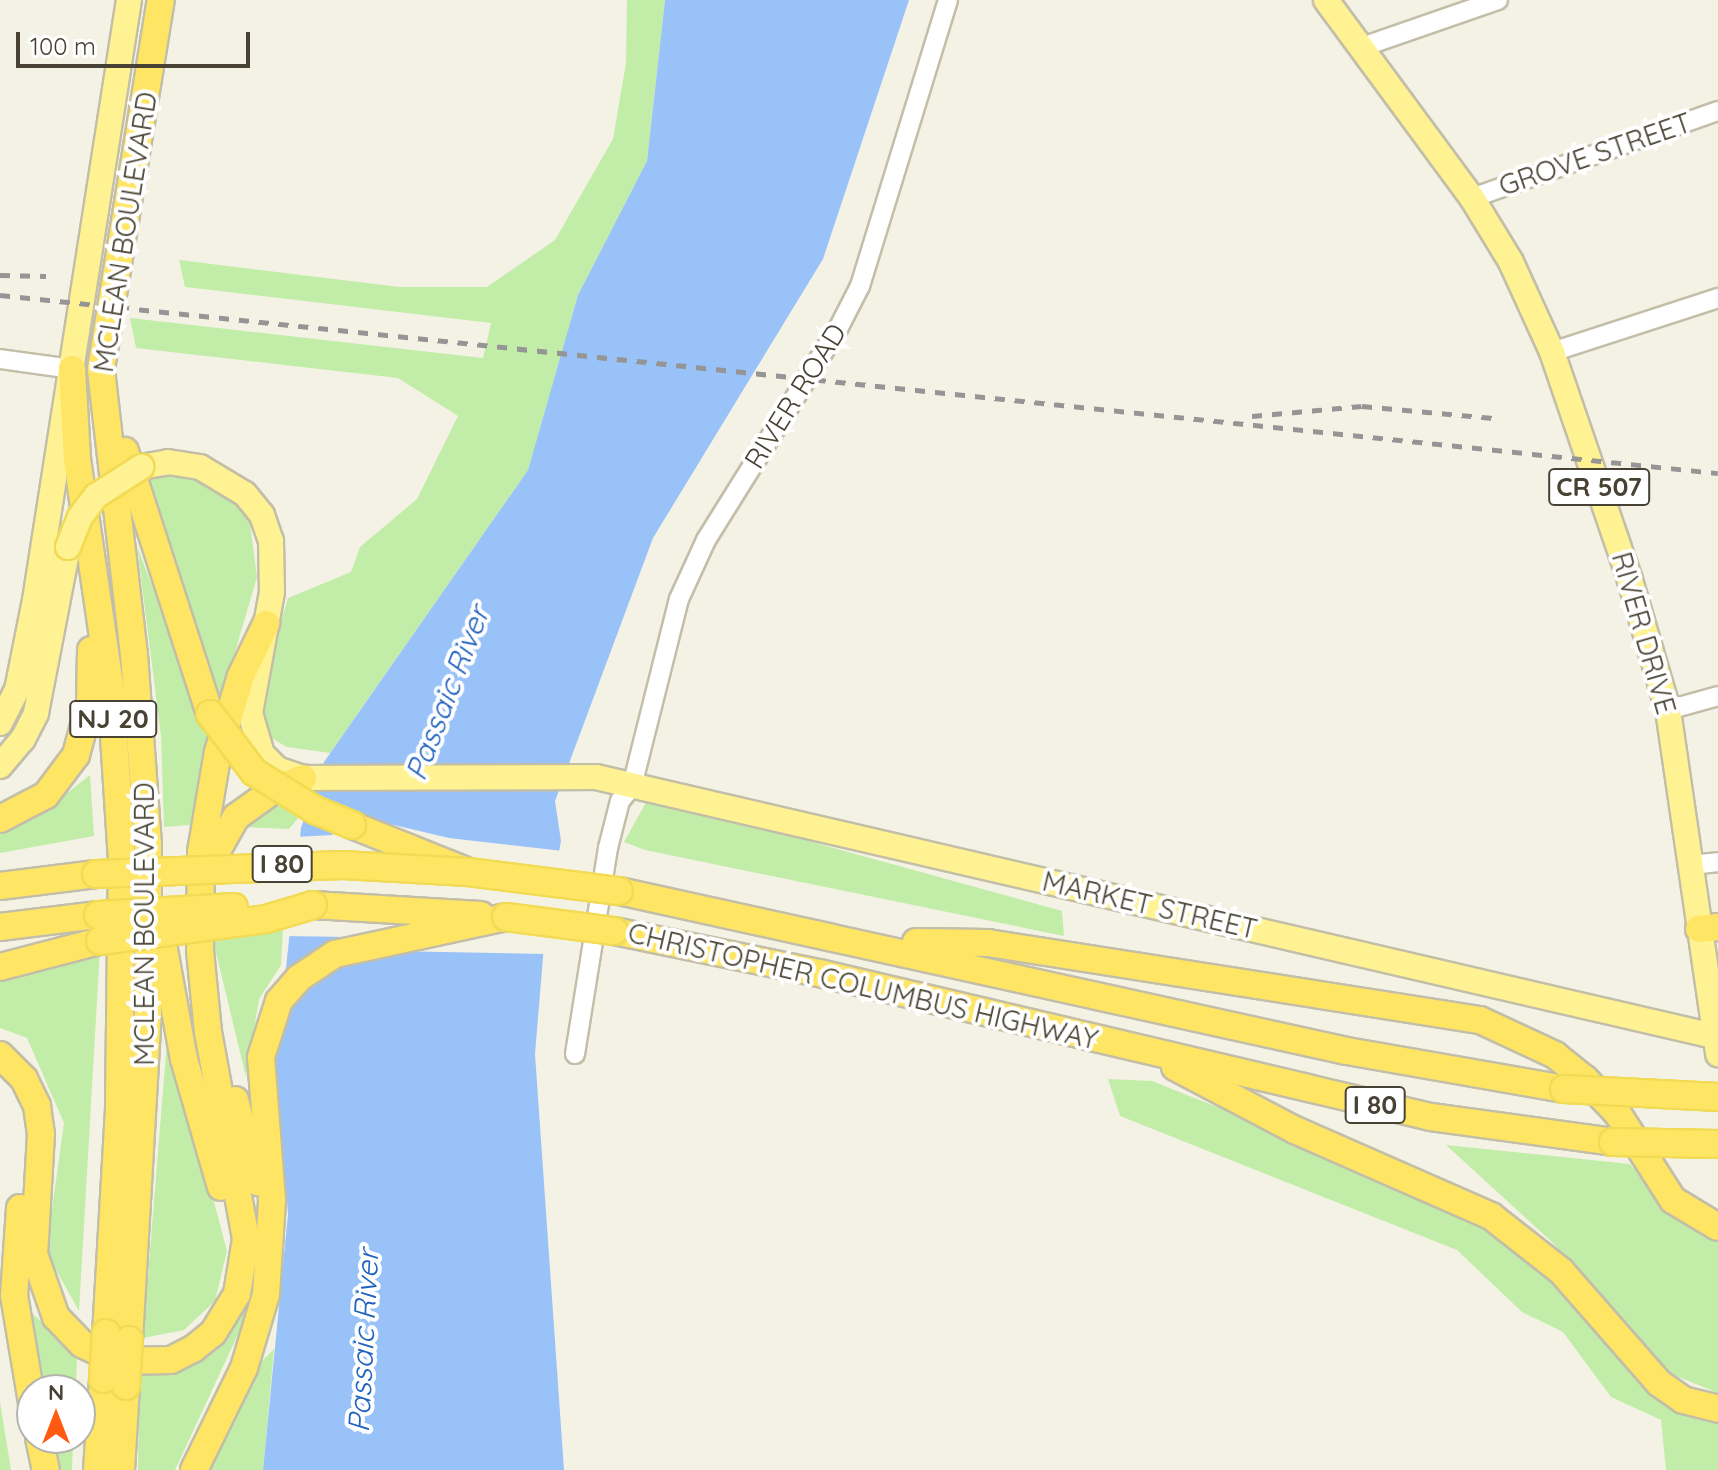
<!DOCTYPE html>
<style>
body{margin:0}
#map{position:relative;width:1718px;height:1470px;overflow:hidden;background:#f4f2e4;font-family:Quicksand,sans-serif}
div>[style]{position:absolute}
.green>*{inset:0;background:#c2eda8}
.water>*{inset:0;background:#99c2f8}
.pier>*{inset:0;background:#f4f2e4}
.roads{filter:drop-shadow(2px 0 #c3bea8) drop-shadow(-2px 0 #c3bea8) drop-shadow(0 2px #c3bea8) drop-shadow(0 -2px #c3bea8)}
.minor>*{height:18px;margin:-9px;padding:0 9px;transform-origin:9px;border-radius:9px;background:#fff}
.major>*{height:24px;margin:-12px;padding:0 12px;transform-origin:12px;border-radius:12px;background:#fff292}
.highway>*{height:26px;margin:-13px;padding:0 13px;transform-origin:13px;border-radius:13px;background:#ffe564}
.rail>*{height:5px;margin-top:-2.5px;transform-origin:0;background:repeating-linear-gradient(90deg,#959595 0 10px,transparent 0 20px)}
.bridges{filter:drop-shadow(2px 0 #f1db55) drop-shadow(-2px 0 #f1db55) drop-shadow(0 2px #f1db55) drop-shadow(0 -2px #f1db55)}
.major-bridge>*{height:24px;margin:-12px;padding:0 12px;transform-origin:12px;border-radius:12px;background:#fff292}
.highway-bridge>*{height:26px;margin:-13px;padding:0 13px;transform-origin:13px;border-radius:13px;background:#ffe564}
span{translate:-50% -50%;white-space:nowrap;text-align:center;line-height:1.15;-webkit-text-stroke:8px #fff;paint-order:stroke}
.shield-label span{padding:2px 6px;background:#fff;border:2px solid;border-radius:6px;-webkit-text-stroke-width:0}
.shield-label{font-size:26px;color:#474233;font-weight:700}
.street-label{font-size:28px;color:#474233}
.water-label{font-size:30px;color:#2162be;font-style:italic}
.north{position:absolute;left:16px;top:1374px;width:80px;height:80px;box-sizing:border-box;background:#fff;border:2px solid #b5b3ad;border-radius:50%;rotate:0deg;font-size:22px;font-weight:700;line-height:32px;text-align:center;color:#474233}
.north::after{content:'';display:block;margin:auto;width:28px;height:36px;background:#ff5b10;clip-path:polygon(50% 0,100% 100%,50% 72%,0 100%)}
.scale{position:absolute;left:16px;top:32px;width:234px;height:36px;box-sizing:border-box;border:4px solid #474233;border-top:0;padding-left:10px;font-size:24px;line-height:28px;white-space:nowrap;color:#474233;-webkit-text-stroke:6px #fff;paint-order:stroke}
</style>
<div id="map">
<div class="green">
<i style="clip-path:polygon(627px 0,665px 0,647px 161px,578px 295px,528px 470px,330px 753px,287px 747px,264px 734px,259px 692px,288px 598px,351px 572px,360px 547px,417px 499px,458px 416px,398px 378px,136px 348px,130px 318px,483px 358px,491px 323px,185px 287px,179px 260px,400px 287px,487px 287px,555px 240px,613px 139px,626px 63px)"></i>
<i style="clip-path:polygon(170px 471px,223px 485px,250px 523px,257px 577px,220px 703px,137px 477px)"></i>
<i style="clip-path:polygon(137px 546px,210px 740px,190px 825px,164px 827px,161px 736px)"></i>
<i style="clip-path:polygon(90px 775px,94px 836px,0 853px,0 831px,33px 820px)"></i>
<i style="clip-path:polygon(259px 785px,304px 811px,289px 829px,242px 827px)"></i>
<i style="clip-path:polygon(649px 797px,1062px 911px,1064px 936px,645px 850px,624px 842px)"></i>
<i style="clip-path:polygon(283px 929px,281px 965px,259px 999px,246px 1077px,212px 936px)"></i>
<i style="clip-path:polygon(100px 949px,79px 1311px,46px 1252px,64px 1123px,27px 1038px,0 1028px,0 976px)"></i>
<i style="clip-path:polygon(168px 1028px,227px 1251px,215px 1301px,184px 1330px,143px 1338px)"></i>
<i style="clip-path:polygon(1108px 1079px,1152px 1081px,1450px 1200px,1560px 1283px,1718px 1416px,1718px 1470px,1666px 1470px,1661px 1420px,1611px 1397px,1563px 1332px,1522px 1312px,1457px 1250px,1120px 1116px)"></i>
<i style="clip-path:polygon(1446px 1145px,1630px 1164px,1661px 1198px,1718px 1235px,1718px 1393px,1671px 1374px,1552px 1242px)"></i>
<i style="clip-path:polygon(253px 1302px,175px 1470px,138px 1470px,139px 1371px,197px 1360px)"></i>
<i style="clip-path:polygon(26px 1308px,77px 1353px,76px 1390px,43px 1390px)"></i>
<i style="clip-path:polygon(274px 1349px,263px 1470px,203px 1470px,253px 1370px)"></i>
<i style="clip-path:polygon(0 1402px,11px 1470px,0 1470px)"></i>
<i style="clip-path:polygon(54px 1438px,73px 1438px,72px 1470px,61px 1470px)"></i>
</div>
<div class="water">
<i style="clip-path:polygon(665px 0,909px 0,823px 259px,653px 538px,555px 801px,561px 841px,546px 921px,535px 1054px,564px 1470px,263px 1470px,288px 1214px,276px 1061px,301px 828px,324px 762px,528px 470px,578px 295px,647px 161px)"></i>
</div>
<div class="pier">
<i style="clip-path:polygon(356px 816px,449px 838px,563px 851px,547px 954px,389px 951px,279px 984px,349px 937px,283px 936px,295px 837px,332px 835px)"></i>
</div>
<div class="roads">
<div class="minor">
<i style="left:1362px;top:47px;width:144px;rotate:-19.1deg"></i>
<i style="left:1472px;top:198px;width:261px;rotate:-19.5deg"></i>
<i style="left:1552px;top:352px;width:175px;rotate:-18deg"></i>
<i style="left:0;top:359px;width:73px;rotate:7.9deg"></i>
<i style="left:1668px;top:710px;width:52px;rotate:-15.6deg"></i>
<i style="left:1691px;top:865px;width:27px;rotate:-6deg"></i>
<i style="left:575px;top:1054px;width:209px;rotate:-80.9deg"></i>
<i style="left:608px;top:848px;width:49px;rotate:-75.7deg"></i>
<i style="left:620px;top:801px;width:19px;rotate:-51deg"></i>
<i style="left:632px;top:786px;width:193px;rotate:-75.9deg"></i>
<i style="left:679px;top:599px;width:65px;rotate:-65.4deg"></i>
<i style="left:706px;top:540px;width:249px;rotate:-58deg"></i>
<i style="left:838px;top:329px;width:48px;rotate:-62.9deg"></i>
<i style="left:860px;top:286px;width:299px;rotate:-72.9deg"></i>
</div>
<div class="major">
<i style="left:1326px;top:0;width:246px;rotate:53.6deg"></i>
<i style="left:1472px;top:198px;width:75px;rotate:58.6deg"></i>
<i style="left:1511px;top:262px;width:99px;rotate:65.5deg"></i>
<i style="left:1552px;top:352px;width:241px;rotate:71.1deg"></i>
<i style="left:1630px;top:580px;width:135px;rotate:73.7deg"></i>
<i style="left:1668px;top:710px;width:348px;rotate:81.7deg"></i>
<i style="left:141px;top:467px;width:27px;rotate:-10deg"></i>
<i style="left:168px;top:462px;width:32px;rotate:9deg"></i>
<i style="left:200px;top:467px;width:52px;rotate:31deg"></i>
<i style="left:245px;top:494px;width:27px;rotate:51deg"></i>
<i style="left:262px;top:515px;width:28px;rotate:71deg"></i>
<i style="left:271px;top:541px;width:51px;rotate:88.9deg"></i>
<i style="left:272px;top:592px;width:123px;rotate:100.3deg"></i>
<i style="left:250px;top:713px;width:43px;rotate:73.7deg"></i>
<i style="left:262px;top:754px;width:21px;rotate:45deg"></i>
<i style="left:277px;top:769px;width:28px;rotate:19deg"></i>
<i style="left:303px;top:778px;width:293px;rotate:-0.2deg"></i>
<i style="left:596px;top:777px;width:1152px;rotate:13.05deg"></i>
<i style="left:0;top:723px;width:37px;rotate:-63deg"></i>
<i style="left:17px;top:690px;width:92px;rotate:-78.7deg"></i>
<i style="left:35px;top:600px;width:607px;rotate:-81.1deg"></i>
<i style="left:0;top:766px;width:35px;rotate:-50deg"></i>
<i style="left:23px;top:739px;width:29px;rotate:-63deg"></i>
<i style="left:36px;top:713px;width:169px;rotate:-79.1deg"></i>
</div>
<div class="highway">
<i style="left:72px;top:369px;width:90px;rotate:86.8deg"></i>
<i style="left:77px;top:459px;width:234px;rotate:81.7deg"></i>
<i style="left:111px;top:691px;width:168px;rotate:86.3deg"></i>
<i style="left:122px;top:859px;width:250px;rotate:90.7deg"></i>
<i style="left:119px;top:1109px;width:224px;rotate:93.3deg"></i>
<i style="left:125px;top:451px;width:276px;rotate:72.1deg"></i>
<i style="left:0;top:819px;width:52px;rotate:-27.6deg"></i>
<i style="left:46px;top:795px;width:50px;rotate:-53.1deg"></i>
<i style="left:76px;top:755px;width:54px;rotate:-74.9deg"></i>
<i style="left:90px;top:703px;width:53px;rotate:-88.9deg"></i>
<i style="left:352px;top:825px;width:121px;rotate:21.9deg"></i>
<i style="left:205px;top:872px;width:63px;rotate:-60.6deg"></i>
<i style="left:236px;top:817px;width:48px;rotate:-35.7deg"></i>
<i style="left:275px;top:789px;width:30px;rotate:-21deg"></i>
<i style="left:0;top:886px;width:97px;rotate:-7.1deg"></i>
<i style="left:619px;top:891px;width:745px;rotate:12.4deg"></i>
<i style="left:1347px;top:1051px;width:220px;rotate:9.9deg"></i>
<i style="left:313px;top:905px;width:168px;rotate:3.4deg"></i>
<i style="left:0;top:927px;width:99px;rotate:-7deg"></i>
<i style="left:1699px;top:929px;width:19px;rotate:-6deg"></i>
<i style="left:614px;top:931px;width:209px;rotate:11.6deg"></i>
<i style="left:819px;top:973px;width:629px;rotate:13.24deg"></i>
<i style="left:1431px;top:1117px;width:184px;rotate:7.8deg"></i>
<i style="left:161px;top:933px;width:128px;rotate:79.7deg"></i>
<i style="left:184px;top:1059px;width:133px;rotate:73.9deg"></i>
<i style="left:916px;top:942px;width:72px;rotate:0.8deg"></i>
<i style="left:988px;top:943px;width:498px;rotate:8.9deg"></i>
<i style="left:1480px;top:1020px;width:83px;rotate:25deg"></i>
<i style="left:1555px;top:1055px;width:38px;rotate:39deg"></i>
<i style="left:1585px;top:1079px;width:48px;rotate:46.7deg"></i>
<i style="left:1618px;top:1114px;width:102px;rotate:57.4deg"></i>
<i style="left:1673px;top:1200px;width:52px;rotate:31deg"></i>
<i style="left:0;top:967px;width:103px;rotate:-14.6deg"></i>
<i style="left:0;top:1055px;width:34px;rotate:45deg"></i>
<i style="left:24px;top:1079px;width:30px;rotate:64deg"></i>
<i style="left:37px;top:1106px;width:28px;rotate:82deg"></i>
<i style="left:41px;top:1134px;width:120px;rotate:93.3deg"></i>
<i style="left:34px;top:1254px;width:67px;rotate:70.8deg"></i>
<i style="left:56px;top:1317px;width:37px;rotate:46deg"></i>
<i style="left:82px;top:1344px;width:39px;rotate:26deg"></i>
<i style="left:117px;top:1361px;width:54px;rotate:-1.1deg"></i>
<i style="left:171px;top:1360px;width:25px;rotate:-27deg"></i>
<i style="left:193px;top:1349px;width:26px;rotate:-39deg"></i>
<i style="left:213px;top:1333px;width:46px;rotate:-58.4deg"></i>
<i style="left:237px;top:1294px;width:56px;rotate:-80.7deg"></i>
<i style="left:246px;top:1239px;width:210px;rotate:-100.4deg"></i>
<i style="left:208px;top:1032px;width:82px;rotate:-95.6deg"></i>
<i style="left:200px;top:950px;width:98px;rotate:-89.4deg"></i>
<i style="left:201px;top:852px;width:101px;rotate:-80.4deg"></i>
<i style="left:218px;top:752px;width:79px;rotate:-73.2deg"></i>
<i style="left:241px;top:676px;width:58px;rotate:-64.3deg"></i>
<i style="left:1175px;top:1067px;width:136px;rotate:27.7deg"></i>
<i style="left:1295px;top:1130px;width:214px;rotate:23.7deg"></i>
<i style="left:1491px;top:1216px;width:89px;rotate:38.2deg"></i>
<i style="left:1561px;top:1271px;width:149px;rotate:48.8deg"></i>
<i style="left:1659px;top:1383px;width:29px;rotate:35deg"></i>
<i style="left:1683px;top:1400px;width:36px;rotate:14deg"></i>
<i style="left:235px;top:1100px;width:85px;rotate:75deg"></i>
<i style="left:20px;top:1208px;width:87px;rotate:93.9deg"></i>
<i style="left:14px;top:1295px;width:109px;rotate:80.5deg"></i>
<i style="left:129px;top:1340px;width:328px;rotate:-86.7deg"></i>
<i style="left:148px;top:1013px;width:168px;rotate:-90deg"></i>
<i style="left:148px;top:845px;width:191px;rotate:-94.2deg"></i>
<i style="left:134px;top:655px;width:288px;rotate:-96.6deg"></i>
<i style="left:101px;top:369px;width:374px;rotate:-80.8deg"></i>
<i style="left:39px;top:1438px;width:33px;rotate:78deg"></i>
<i style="left:97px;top:1470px;width:91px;rotate:-86.2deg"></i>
<i style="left:121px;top:1470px;width:84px;rotate:-86.6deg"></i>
<i style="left:194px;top:1470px;width:114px;rotate:-63.9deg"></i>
<i style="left:244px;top:1368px;width:77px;rotate:-73.4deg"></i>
<i style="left:266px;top:1294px;width:94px;rotate:-86.3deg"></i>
<i style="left:272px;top:1200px;width:143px;rotate:-94.4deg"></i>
<i style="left:261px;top:1057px;width:59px;rotate:-72.2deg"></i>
<i style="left:279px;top:1001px;width:30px;rotate:-49deg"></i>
<i style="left:299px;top:978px;width:43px;rotate:-33.7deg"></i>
<i style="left:335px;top:954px;width:175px;rotate:-12.2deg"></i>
</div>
</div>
<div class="rail">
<i style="left:0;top:275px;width:46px;rotate:1.2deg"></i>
<i style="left:0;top:295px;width:1727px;rotate:5.92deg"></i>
<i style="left:1252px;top:416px;width:110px;rotate:-5.2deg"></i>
<i style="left:1362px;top:406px;width:134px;rotate:5.2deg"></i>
</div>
<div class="bridges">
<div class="major-bridge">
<i style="left:68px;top:547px;width:32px;rotate:-68deg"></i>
<i style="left:80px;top:517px;width:26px;rotate:-53deg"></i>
<i style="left:96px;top:496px;width:54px;rotate:-32.8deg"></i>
</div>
<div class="highway-bridge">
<i style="left:210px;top:714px;width:73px;rotate:52.8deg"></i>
<i style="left:254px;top:772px;width:72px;rotate:31.9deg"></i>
<i style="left:315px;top:810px;width:40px;rotate:22deg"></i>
<i style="left:96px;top:874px;width:247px;rotate:-2.1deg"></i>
<i style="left:343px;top:865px;width:125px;rotate:3.2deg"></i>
<i style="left:468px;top:872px;width:152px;rotate:7.2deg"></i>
<i style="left:98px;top:915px;width:136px;rotate:-3.4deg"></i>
<i style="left:506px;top:917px;width:109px;rotate:7.4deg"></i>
<i style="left:100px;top:941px;width:167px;rotate:-7.5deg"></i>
<i style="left:266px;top:919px;width:49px;rotate:-16.6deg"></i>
<i style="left:1564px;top:1089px;width:154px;rotate:3deg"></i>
<i style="left:1613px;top:1142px;width:105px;rotate:1.1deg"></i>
<i style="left:103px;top:1379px;width:46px;rotate:-86.3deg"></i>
<i style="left:126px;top:1386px;width:46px;rotate:-86.3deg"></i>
</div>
</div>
<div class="shield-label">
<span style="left:1599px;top:487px">CR 507</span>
<span style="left:113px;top:719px">NJ 20</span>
<span style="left:282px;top:864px">I 80</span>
<span style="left:1375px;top:1105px">I 80</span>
</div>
<div class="street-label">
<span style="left:1595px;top:154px;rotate:-19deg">GROVE STREET</span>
<span style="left:125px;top:232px;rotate:-81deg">MCLEAN BOULEVARD</span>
<span style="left:795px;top:396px;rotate:-58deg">RIVER ROAD</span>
<span style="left:1644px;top:633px;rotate:74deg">RIVER DRIVE</span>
<span style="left:1150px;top:905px;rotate:13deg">MARKET STREET</span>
<span style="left:144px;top:924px;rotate:-90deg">MCLEAN BOULEVARD</span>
<span style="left:863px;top:986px;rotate:13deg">CHRISTOPHER COLUMBUS HIGHWAY</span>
</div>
<div class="water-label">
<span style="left:447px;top:693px;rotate:-69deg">Passaic River</span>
<span style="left:363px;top:1341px;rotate:-87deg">Passaic River</span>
</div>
<div class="north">N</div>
<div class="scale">100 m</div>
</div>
